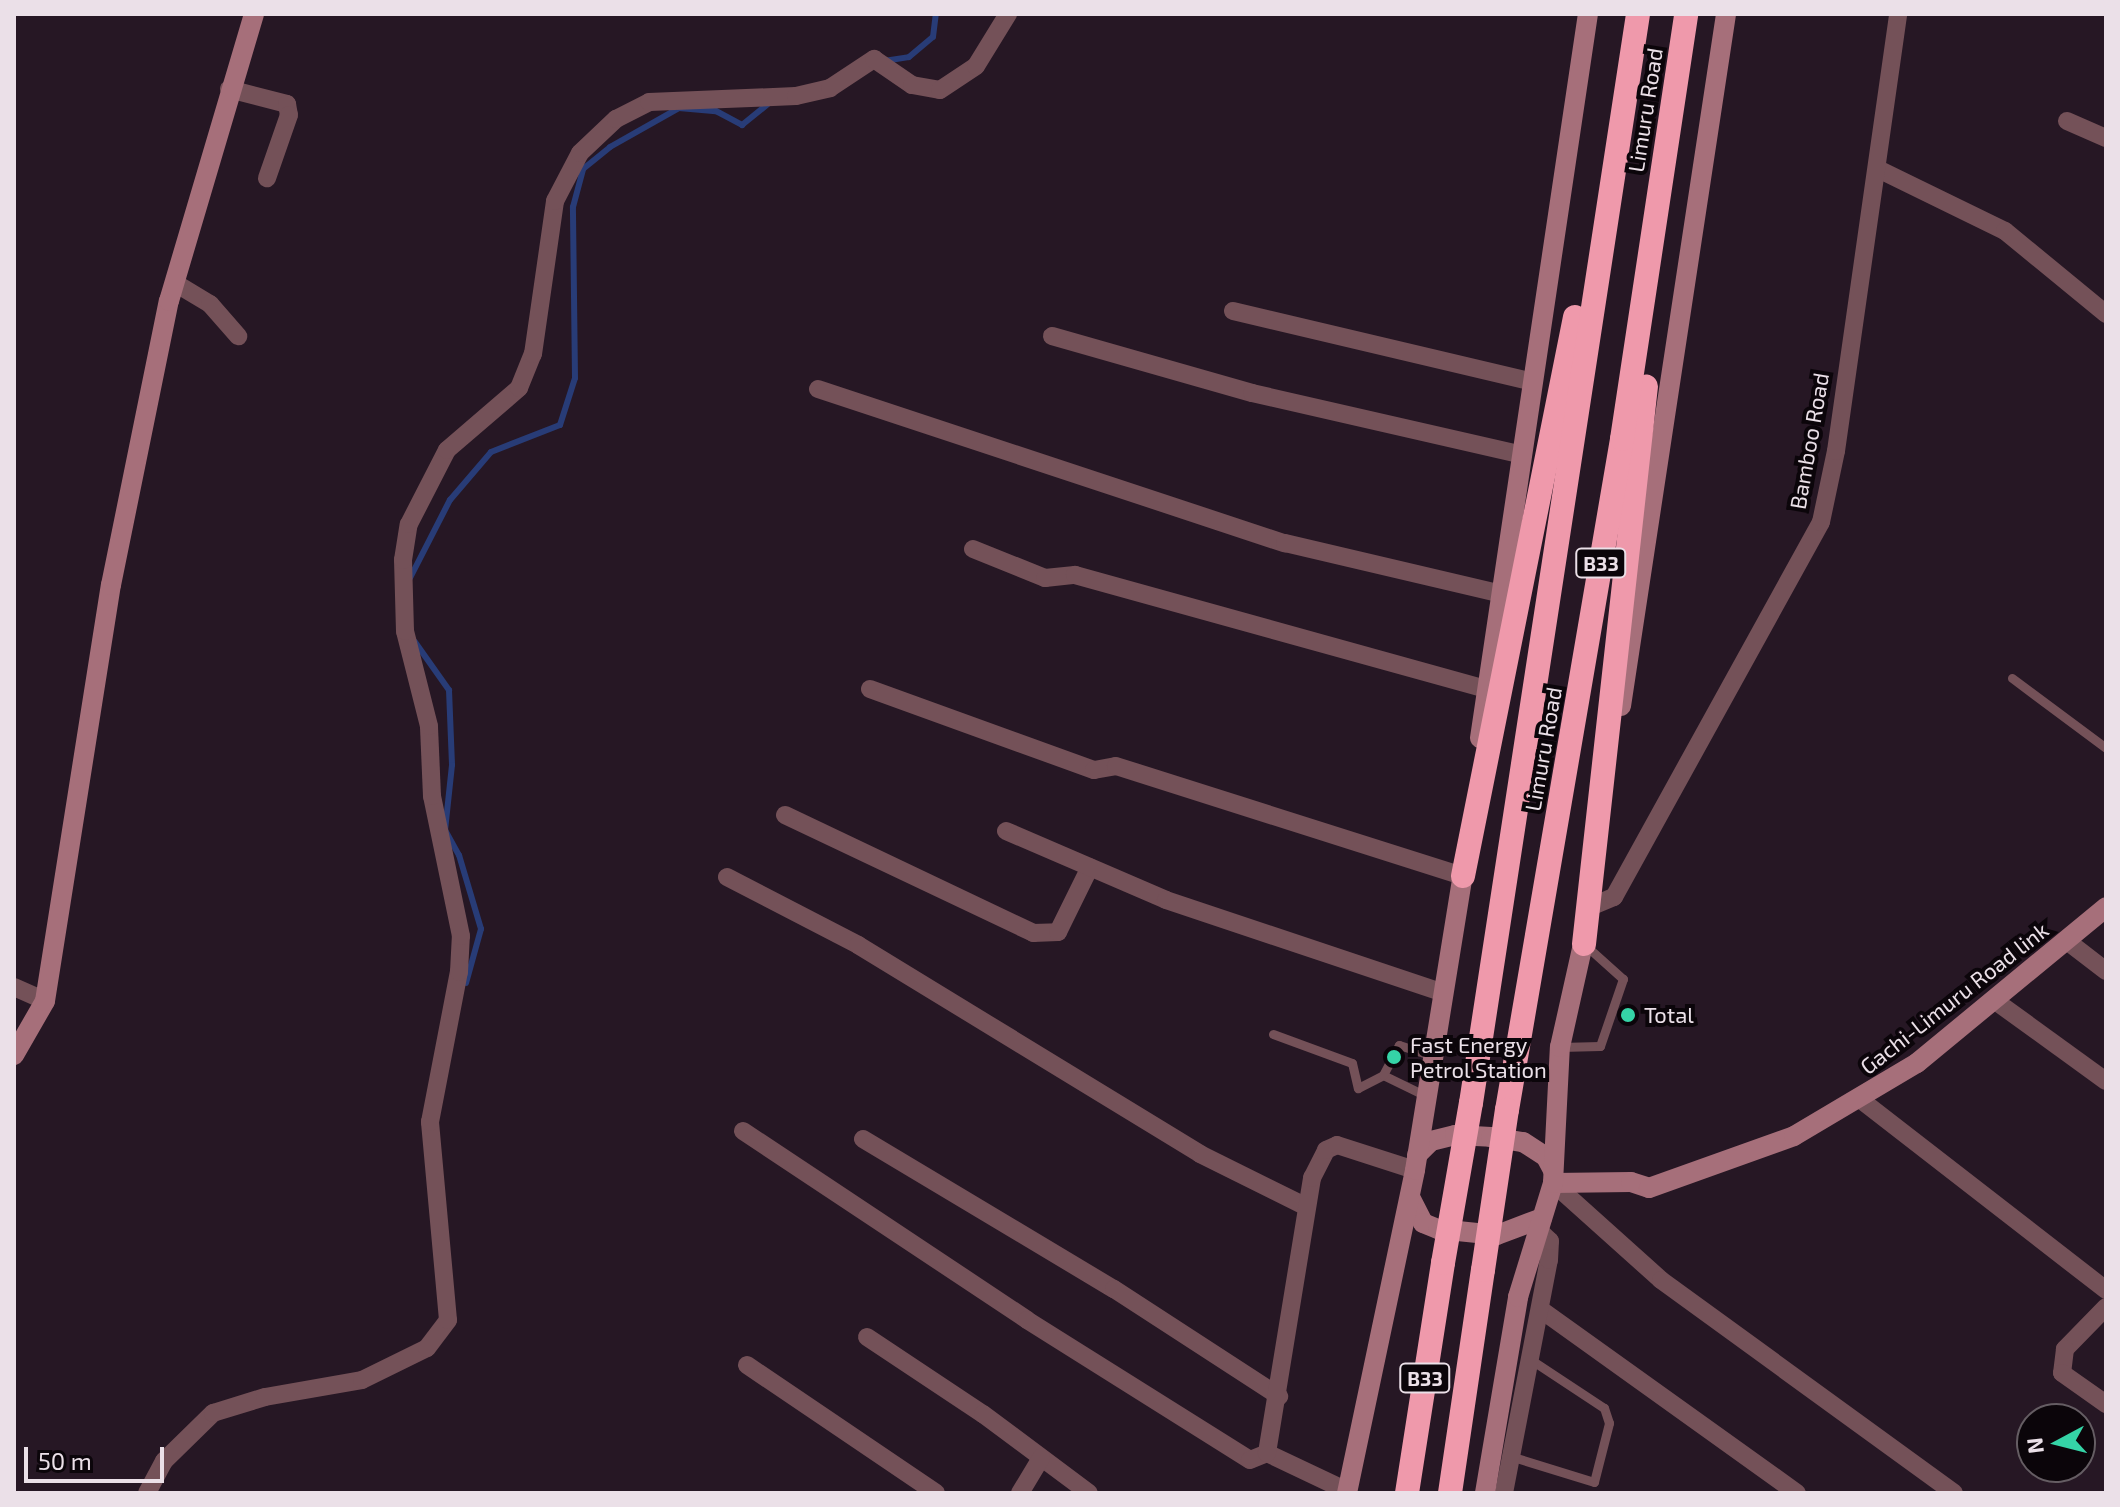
<!DOCTYPE html>
<style>
body{margin:0}
#map{position:relative;width:2120px;height:1507px;overflow:hidden;background:#261724;font-family:"Exo 2",sans-serif}
div>[style]{position:absolute}
.stream>*{height:6px;margin:-3px;padding:0 3px;transform-origin:3px;border-radius:3px;background:#283c77}
.lane>*{height:9px;margin:-4.5px;padding:0 4.5px;transform-origin:4.5px;border-radius:4.5px;background:#745158}
.street>*{height:18px;margin:-9px;padding:0 9px;transform-origin:9px;border-radius:9px;background:#745158}
.secondary>*{height:20px;margin:-10px;padding:0 10px;transform-origin:10px;border-radius:10px;background:#a66f7a}
.highway>*{height:24px;margin:-12px;padding:0 12px;transform-origin:12px;border-radius:12px;background:#ef99ab}
.highway-bridge>*{height:24px;margin:-12px;padding:0 12px;transform-origin:12px;border-radius:12px;background:#ef99ab}
.dots>*{width:22px;height:22px;translate:-50% -50%;box-sizing:border-box;border:4px solid #0b050a;border-radius:50%}
span{translate:-50% -50%;white-space:nowrap;text-align:center;line-height:1.15;-webkit-text-stroke:8px #0b050a;paint-order:stroke}
.shield-label span{padding:2px 6px;background:#0b050a;border:2px solid;border-radius:6px;-webkit-text-stroke-width:0}
.shield-label{font-size:20px;color:#ebe0e8;font-weight:700}
.street-label{font-size:22px;color:#ebe0e8}
.poi-label{font-size:22px;color:#ebe0e8}
.left{translate:0 -50%;text-align:left}
.frame{position:absolute;inset:0;border:16px solid #ebe0e8;pointer-events:none}
.north{position:absolute;left:2016px;top:1403px;width:80px;height:80px;box-sizing:border-box;background:#0b050a;border:2px solid #655d63;border-radius:50%;rotate:263deg;font-size:22px;font-weight:700;line-height:32px;text-align:center;color:#ebe0e8}
.north::after{content:'';display:block;margin:auto;width:28px;height:36px;background:#35d4a7;clip-path:polygon(50% 0,100% 100%,50% 72%,0 100%)}
.scale{position:absolute;left:24px;top:1447px;width:140px;height:36px;box-sizing:border-box;border:4px solid #ebe0e8;border-top:0;padding-left:10px;font-size:24px;line-height:28px;white-space:nowrap;color:#ebe0e8;-webkit-text-stroke:6px #0b050a;paint-order:stroke}
</style>
<div id="map">
<div class="stream">
<i style="left:884px;top:61px;width:25px;rotate:-9deg"></i>
<i style="left:909px;top:57px;width:31px;rotate:-40deg"></i>
<i style="left:933px;top:37px;width:23px;rotate:-83deg"></i>
<i style="left:410px;top:578px;width:88px;rotate:-62.9deg"></i>
<i style="left:450px;top:500px;width:63px;rotate:-49.5deg"></i>
<i style="left:491px;top:452px;width:74px;rotate:-21.4deg"></i>
<i style="left:560px;top:425px;width:49px;rotate:-72.3deg"></i>
<i style="left:575px;top:378px;width:171px;rotate:-90.7deg"></i>
<i style="left:573px;top:207px;width:39px;rotate:-75deg"></i>
<i style="left:583px;top:169px;width:35px;rotate:-39deg"></i>
<i style="left:610px;top:147px;width:79px;rotate:-29.5deg"></i>
<i style="left:679px;top:108px;width:37px;rotate:5deg"></i>
<i style="left:716px;top:111px;width:30px;rotate:28deg"></i>
<i style="left:742px;top:125px;width:35px;rotate:-39deg"></i>
<i style="left:415px;top:642px;width:59px;rotate:54.7deg"></i>
<i style="left:449px;top:690px;width:75px;rotate:87.7deg"></i>
<i style="left:452px;top:765px;width:65px;rotate:96.1deg"></i>
<i style="left:445px;top:830px;width:29px;rotate:61deg"></i>
<i style="left:459px;top:855px;width:77px;rotate:73.4deg"></i>
<i style="left:481px;top:929px;width:56px;rotate:105.5deg"></i>
</div>
<div class="lane">
<i style="left:2012px;top:678px;width:117px;rotate:36.7deg"></i>
<i style="left:1273px;top:1034px;width:84px;rotate:20.2deg"></i>
<i style="left:1352px;top:1063px;width:26px;rotate:77deg"></i>
<i style="left:1358px;top:1088px;width:28px;rotate:-27deg"></i>
<i style="left:1383px;top:1075px;width:48px;rotate:26deg"></i>
<i style="left:1560px;top:1047px;width:40px;rotate:-1.4deg"></i>
<i style="left:1600px;top:1046px;width:71px;rotate:-71.1deg"></i>
<i style="left:1623px;top:979px;width:52px;rotate:-138.1deg"></i>
<i style="left:1383px;top:1075px;width:34px;rotate:-62deg"></i>
<i style="left:1399px;top:1045px;width:35px;rotate:18deg"></i>
<i style="left:1510px;top:1456px;width:88px;rotate:17.2deg"></i>
<i style="left:1594px;top:1482px;width:61px;rotate:-75.7deg"></i>
<i style="left:1609px;top:1423px;width:16px;rotate:-108deg"></i>
<i style="left:1604px;top:1408px;width:89px;rotate:-146.5deg"></i>
</div>
<div class="street">
<i style="left:229px;top:89px;width:60px;rotate:14.5deg"></i>
<i style="left:287px;top:104px;width:11px;rotate:80deg"></i>
<i style="left:289px;top:115px;width:67px;rotate:109.2deg"></i>
<i style="left:2067px;top:121px;width:43px;rotate:23.6deg"></i>
<i style="left:1878px;top:169px;width:141px;rotate:26deg"></i>
<i style="left:2005px;top:231px;width:131px;rotate:39.4deg"></i>
<i style="left:175px;top:283px;width:41px;rotate:31deg"></i>
<i style="left:210px;top:304px;width:43px;rotate:48.8deg"></i>
<i style="left:1233px;top:311px;width:308px;rotate:13.3deg"></i>
<i style="left:1052px;top:336px;width:208px;rotate:15.9deg"></i>
<i style="left:1252px;top:393px;width:277px;rotate:12.9deg"></i>
<i style="left:818px;top:389px;width:492px;rotate:18.3deg"></i>
<i style="left:1285px;top:543px;width:223px;rotate:13.2deg"></i>
<i style="left:973px;top:549px;width:78px;rotate:21.9deg"></i>
<i style="left:1045px;top:578px;width:30px;rotate:-6deg"></i>
<i style="left:1075px;top:575px;width:427px;rotate:15.5deg"></i>
<i style="left:870px;top:689px;width:238px;rotate:19.9deg"></i>
<i style="left:1094px;top:770px;width:22px;rotate:-10deg"></i>
<i style="left:1116px;top:766px;width:364px;rotate:17.6deg"></i>
<i style="left:785px;top:815px;width:275px;rotate:25.4deg"></i>
<i style="left:1033px;top:933px;width:25px;rotate:-2deg"></i>
<i style="left:1058px;top:932px;width:72px;rotate:-63.8deg"></i>
<i style="left:1006px;top:831px;width:174px;rotate:23.3deg"></i>
<i style="left:1166px;top:900px;width:290px;rotate:18.5deg"></i>
<i style="left:727px;top:877px;width:148px;rotate:27.4deg"></i>
<i style="left:858px;top:945px;width:401px;rotate:31.4deg"></i>
<i style="left:1200px;top:1154px;width:119px;rotate:26.4deg"></i>
<i style="left:1590px;top:907px;width:26px;rotate:-23deg"></i>
<i style="left:1614px;top:897px;width:428px;rotate:-61.1deg"></i>
<i style="left:1821px;top:522px;width:73px;rotate:-78.1deg"></i>
<i style="left:1836px;top:451px;width:441px;rotate:-81.9deg"></i>
<i style="left:2067px;top:941px;width:49px;rotate:37.6deg"></i>
<i style="left:14px;top:987px;width:34px;rotate:24deg"></i>
<i style="left:1994px;top:1000px;width:138px;rotate:35.9deg"></i>
<i style="left:1861px;top:1100px;width:310px;rotate:37.8deg"></i>
<i style="left:743px;top:1131px;width:341px;rotate:33.6deg"></i>
<i style="left:1027px;top:1320px;width:263px;rotate:32.1deg"></i>
<i style="left:1250px;top:1460px;width:18px;rotate:-22deg"></i>
<i style="left:863px;top:1139px;width:292px;rotate:30.9deg"></i>
<i style="left:1114px;top:1289px;width:197px;rotate:33deg"></i>
<i style="left:1553px;top:1183px;width:145px;rotate:41.9deg"></i>
<i style="left:1661px;top:1280px;width:362px;rotate:36deg"></i>
<i style="left:2106px;top:1307px;width:59px;rotate:134.3deg"></i>
<i style="left:2065px;top:1349px;width:24px;rotate:97deg"></i>
<i style="left:2062px;top:1373px;width:54px;rotate:35.2deg"></i>
<i style="left:1540px;top:1309px;width:316px;rotate:35.6deg"></i>
<i style="left:867px;top:1337px;width:139px;rotate:33.6deg"></i>
<i style="left:983px;top:1414px;width:132px;rotate:36.7deg"></i>
<i style="left:747px;top:1365px;width:228px;rotate:34.1deg"></i>
<i style="left:1347px;top:1491px;width:89px;rotate:-154.6deg"></i>
<i style="left:1267px;top:1453px;width:279px;rotate:-80.7deg"></i>
<i style="left:1312px;top:1178px;width:31px;rotate:-63deg"></i>
<i style="left:1326px;top:1150px;width:12px;rotate:-24deg"></i>
<i style="left:1337px;top:1145px;width:82px;rotate:17.8deg"></i>
<i style="left:147px;top:1493px;width:36px;rotate:-62deg"></i>
<i style="left:164px;top:1461px;width:69px;rotate:-44.4deg"></i>
<i style="left:213px;top:1413px;width:54px;rotate:-17.1deg"></i>
<i style="left:265px;top:1397px;width:98px;rotate:-9.9deg"></i>
<i style="left:362px;top:1380px;width:72px;rotate:-26.2deg"></i>
<i style="left:427px;top:1348px;width:35px;rotate:-53deg"></i>
<i style="left:448px;top:1320px;width:199px;rotate:-95.2deg"></i>
<i style="left:430px;top:1122px;width:153px;rotate:-79.1deg"></i>
<i style="left:459px;top:972px;width:36px;rotate:-87deg"></i>
<i style="left:461px;top:936px;width:143px;rotate:-101.7deg"></i>
<i style="left:432px;top:796px;width:70px;rotate:-92.5deg"></i>
<i style="left:429px;top:726px;width:98px;rotate:-104.2deg"></i>
<i style="left:405px;top:631px;width:71px;rotate:-91.6deg"></i>
<i style="left:403px;top:560px;width:36px;rotate:-81deg"></i>
<i style="left:409px;top:524px;width:83px;rotate:-62.8deg"></i>
<i style="left:447px;top:450px;width:95px;rotate:-40.7deg"></i>
<i style="left:519px;top:388px;width:37px;rotate:-68deg"></i>
<i style="left:533px;top:354px;width:155px;rotate:-81.8deg"></i>
<i style="left:555px;top:201px;width:54px;rotate:-62.5deg"></i>
<i style="left:580px;top:153px;width:50px;rotate:-43.4deg"></i>
<i style="left:616px;top:119px;width:37px;rotate:-27deg"></i>
<i style="left:649px;top:102px;width:147px;rotate:-2.3deg"></i>
<i style="left:796px;top:96px;width:35px;rotate:-13deg"></i>
<i style="left:830px;top:88px;width:53px;rotate:-33.4deg"></i>
<i style="left:874px;top:59px;width:46px;rotate:34.4deg"></i>
<i style="left:912px;top:85px;width:28px;rotate:10deg"></i>
<i style="left:940px;top:90px;width:43px;rotate:-33.7deg"></i>
<i style="left:976px;top:66px;width:61px;rotate:-58.4deg"></i>
<i style="left:1020px;top:1493px;width:41px;rotate:-59deg"></i>
<i style="left:1504px;top:1493px;width:237px;rotate:-79.1deg"></i>
<i style="left:1549px;top:1260px;width:19px;rotate:-87deg"></i>
<i style="left:1550px;top:1241px;width:16px;rotate:-137deg"></i>
</div>
<div class="secondary">
<i style="left:1621px;top:706px;width:700px;rotate:-81.37deg"></i>
<i style="left:1480px;top:738px;width:732px;rotate:-81.52deg"></i>
<i style="left:14px;top:1055px;width:62px;rotate:-60.1deg"></i>
<i style="left:45px;top:1001px;width:421px;rotate:-81deg"></i>
<i style="left:111px;top:585px;width:290px;rotate:-78.5deg"></i>
<i style="left:169px;top:301px;width:299px;rotate:-73.5deg"></i>
<i style="left:1417px;top:1155px;width:20px;rotate:-45deg"></i>
<i style="left:1431px;top:1141px;width:25px;rotate:-14deg"></i>
<i style="left:1455px;top:1135px;width:36px;rotate:3deg"></i>
<i style="left:1491px;top:1137px;width:32px;rotate:9deg"></i>
<i style="left:1523px;top:1142px;width:27px;rotate:33deg"></i>
<i style="left:1546px;top:1157px;width:15px;rotate:62deg"></i>
<i style="left:1553px;top:1183px;width:78px;rotate:-0.7deg"></i>
<i style="left:1631px;top:1182px;width:19px;rotate:18deg"></i>
<i style="left:1649px;top:1188px;width:154px;rotate:-19.7deg"></i>
<i style="left:1794px;top:1136px;width:143px;rotate:-30.7deg"></i>
<i style="left:1917px;top:1063px;width:245px;rotate:-39.5deg"></i>
<i style="left:1410px;top:1197px;width:29px;rotate:63deg"></i>
<i style="left:1423px;top:1223px;width:16px;rotate:22deg"></i>
<i style="left:1438px;top:1229px;width:59px;rotate:5.8deg"></i>
<i style="left:1497px;top:1235px;width:48px;rotate:-20.7deg"></i>
<i style="left:1347px;top:1493px;width:330px;rotate:-78.1deg"></i>
<i style="left:1415px;top:1170px;width:313px;rotate:-80.8deg"></i>
<i style="left:1485px;top:1493px;width:199px;rotate:-80.4deg"></i>
<i style="left:1518px;top:1297px;width:119px;rotate:-72.9deg"></i>
<i style="left:1553px;top:1183px;width:136px;rotate:-87.1deg"></i>
<i style="left:1560px;top:1047px;width:119px;rotate:-77.4deg"></i>
</div>
<div class="highway">
<i style="left:1463px;top:876px;width:570px;rotate:-78.67deg"></i>
<i style="left:1584px;top:944px;width:561px;rotate:-83.66deg"></i>
<i style="left:1471px;top:1103px;width:1102px;rotate:-81.28deg"></i>
<i style="left:1507px;top:1110px;width:681px;rotate:-80.27deg"></i>
<i style="left:1622px;top:439px;width:430px;rotate:-81.4deg"></i>
<i style="left:1407px;top:1493px;width:233px;rotate:-81.1deg"></i>
<i style="left:1450px;top:1493px;width:225px;rotate:-81.6deg"></i>
</div>
<div class="highway-bridge">
<i style="left:1443px;top:1263px;width:162px;rotate:-80.1deg"></i>
<i style="left:1483px;top:1270px;width:162px;rotate:-81.5deg"></i>
</div>
<div class="dots">
<i style="left:1628px;top:1015px;background:#35d4a7"></i>
<i style="left:1394px;top:1057px;background:#35d4a7"></i>
</div>
<div class="shield-label">
<span style="left:1601px;top:563px">B33</span>
<span style="left:1425px;top:1378px">B33</span>
</div>
<div class="street-label">
<span style="left:1645px;top:110px;rotate:-81deg">Limuru Road</span>
<span style="left:1809px;top:441px;rotate:-80deg">Bamboo Road</span>
<span style="left:1543px;top:749px;rotate:-80deg">Limuru Road</span>
<span style="left:1954px;top:998px;rotate:-38deg">Gachi-Limuru Road link</span>
</div>
<div class="poi-label">
<span class="left" style="left:1644px;top:1015px">Total</span>
<span class="left" style="left:1410px;top:1057px">Fast Energy<br>Petrol Station</span>
</div>
<div class="frame"></div>
<div class="north">N</div>
<div class="scale">50 m</div>
</div>
